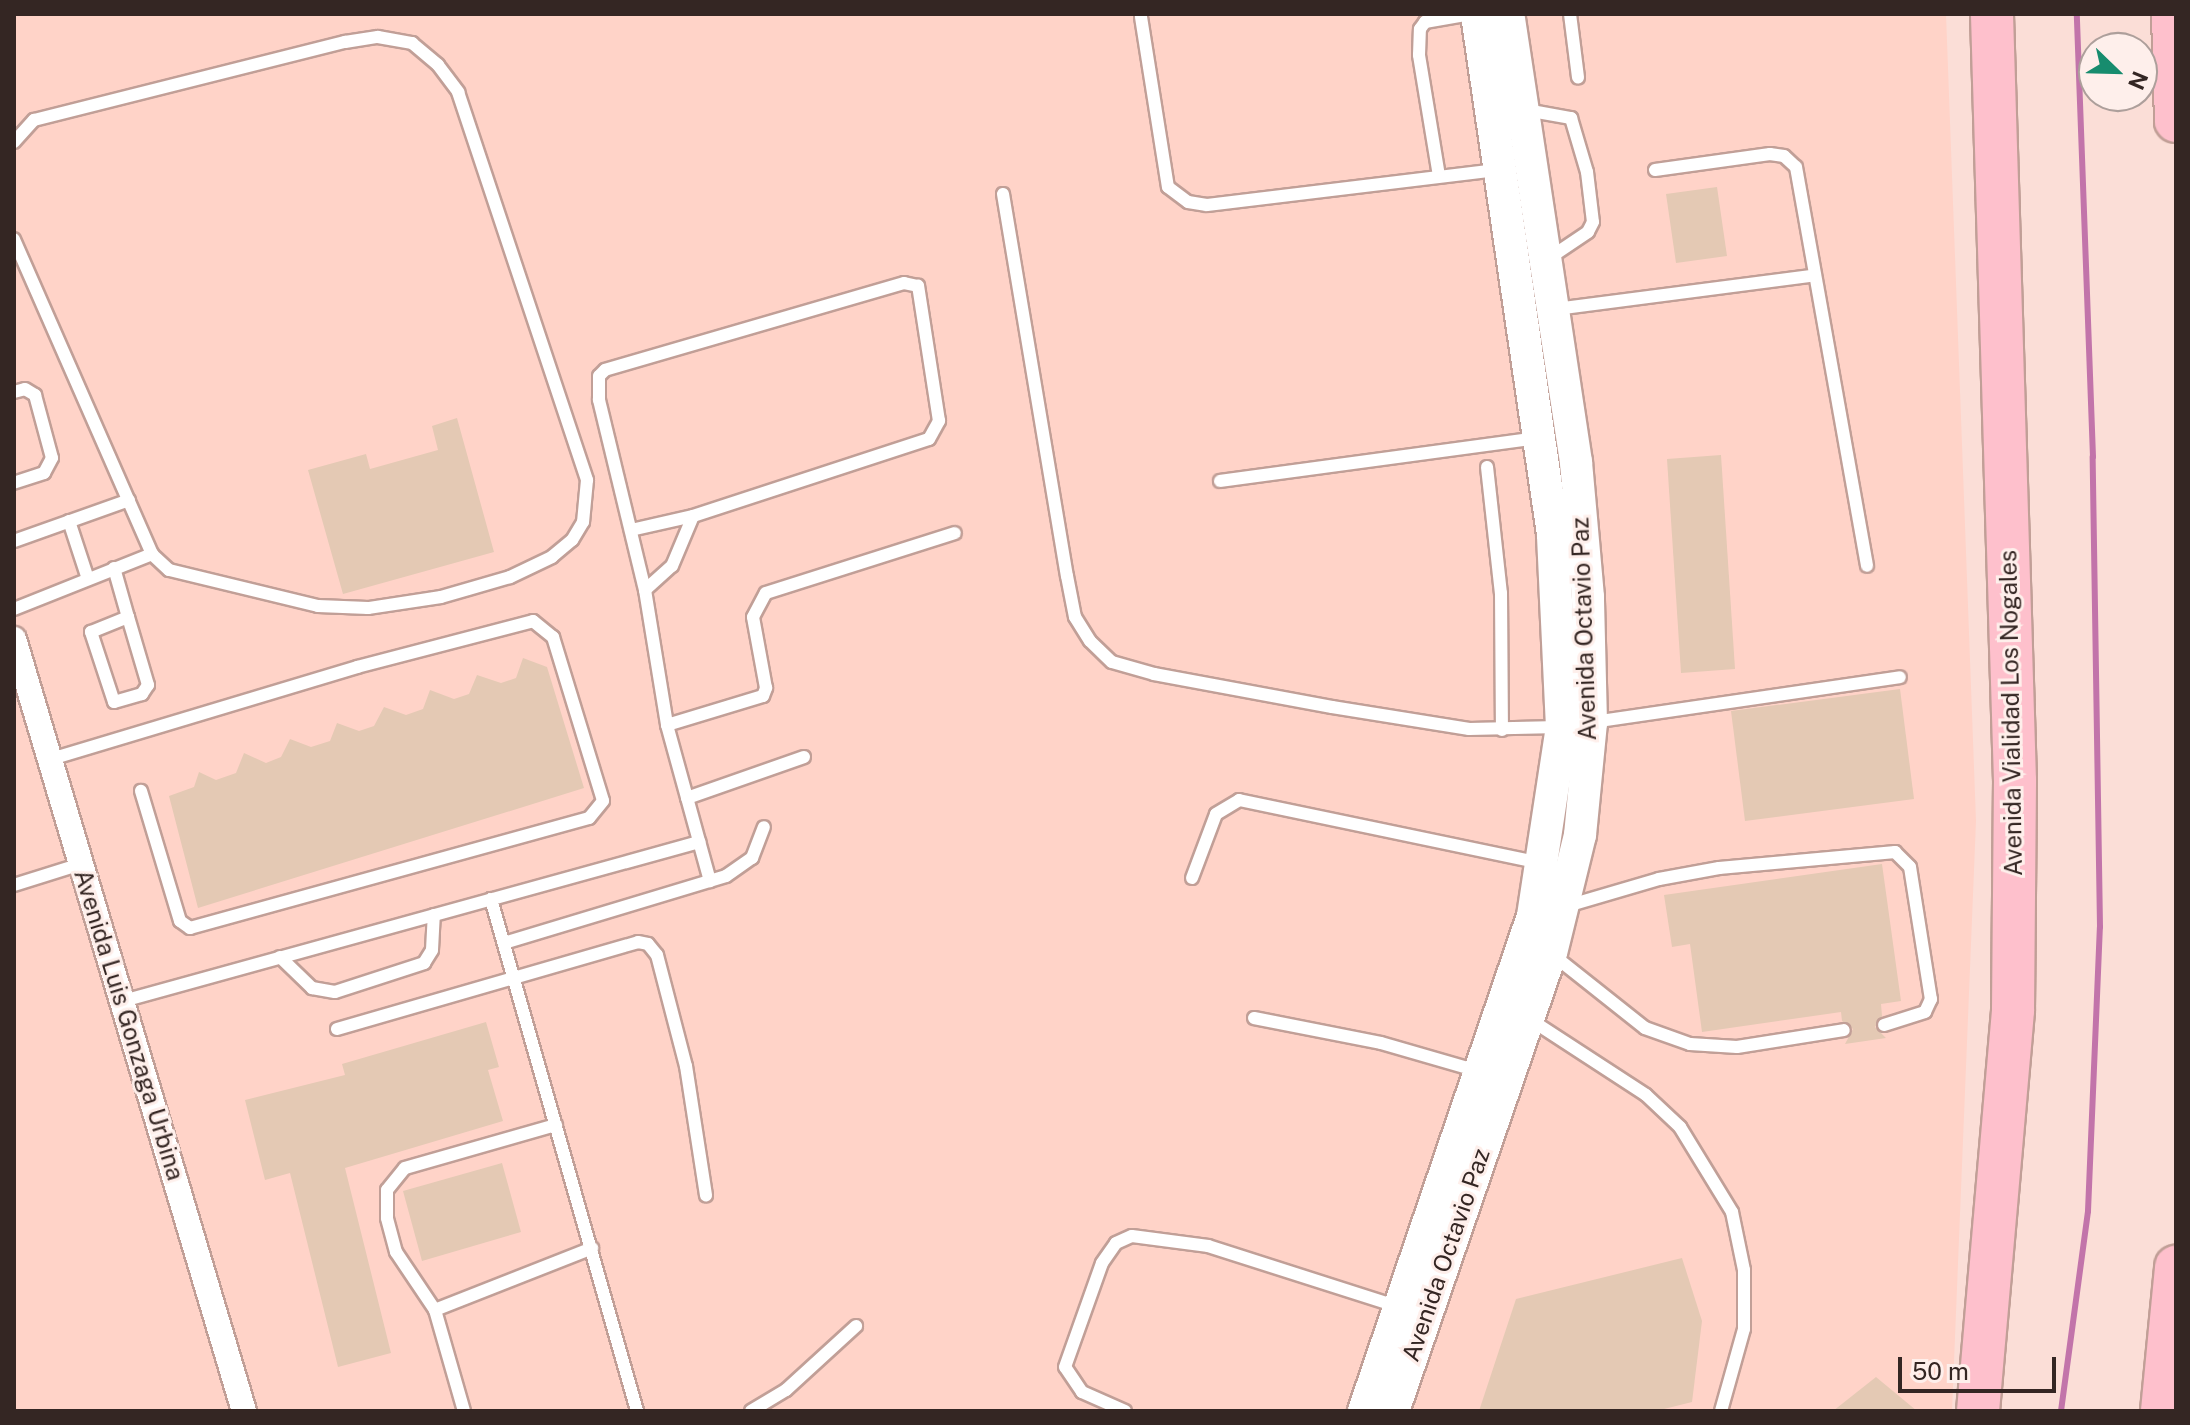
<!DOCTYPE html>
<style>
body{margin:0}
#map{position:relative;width:2190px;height:1425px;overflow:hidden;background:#fbded7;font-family:"Public Sans",sans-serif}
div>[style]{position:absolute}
.built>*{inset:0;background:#ffd3c8}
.stream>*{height:6px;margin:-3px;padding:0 3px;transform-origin:3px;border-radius:3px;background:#c274aa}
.building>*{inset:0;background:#e4c9b4}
.roads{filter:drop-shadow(2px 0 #c19f97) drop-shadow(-2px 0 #c19f97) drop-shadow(0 2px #c19f97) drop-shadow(0 -2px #c19f97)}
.service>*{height:12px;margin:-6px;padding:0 6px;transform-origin:6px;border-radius:6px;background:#fff}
.minor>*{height:24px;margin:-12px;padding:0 12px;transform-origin:12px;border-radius:12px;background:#fff}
.tertiary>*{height:32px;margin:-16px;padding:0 16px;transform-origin:16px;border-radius:16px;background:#fff}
.trunk>*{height:42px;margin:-21px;padding:0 21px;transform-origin:21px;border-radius:21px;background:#fec0cc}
span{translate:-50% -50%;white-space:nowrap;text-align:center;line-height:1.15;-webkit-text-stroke:6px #feefeb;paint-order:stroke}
.street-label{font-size:24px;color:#342623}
.frame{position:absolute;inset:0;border:16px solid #342623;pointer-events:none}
.north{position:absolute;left:2078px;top:32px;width:80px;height:80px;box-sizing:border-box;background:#feefeb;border:2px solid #ad9f9b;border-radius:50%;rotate:113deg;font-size:22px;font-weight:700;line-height:32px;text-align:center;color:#342623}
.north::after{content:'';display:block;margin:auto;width:28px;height:36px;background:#178c6e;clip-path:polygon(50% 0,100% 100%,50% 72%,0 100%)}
.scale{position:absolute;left:1898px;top:1357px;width:158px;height:36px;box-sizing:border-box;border:4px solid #342623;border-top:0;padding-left:10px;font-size:24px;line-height:28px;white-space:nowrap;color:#342623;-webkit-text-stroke:6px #feefeb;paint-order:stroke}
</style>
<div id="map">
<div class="built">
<i style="clip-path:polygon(14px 14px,1946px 14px,1976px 821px,1952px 1411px,14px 1411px)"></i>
</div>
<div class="stream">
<i style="left:2061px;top:1411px;width:202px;rotate:-82.3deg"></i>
<i style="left:2088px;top:1211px;width:284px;rotate:-87.6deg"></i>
<i style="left:2100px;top:927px;width:470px;rotate:-90.9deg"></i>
<i style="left:2093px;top:457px;width:443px;rotate:-92.1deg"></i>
</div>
<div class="building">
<i style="clip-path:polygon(1717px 187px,1727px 256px,1676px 263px,1666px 194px)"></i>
<i style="clip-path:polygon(457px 418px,494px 552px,343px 594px,308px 470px,366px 454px,370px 469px,438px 450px,432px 426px)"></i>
<i style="clip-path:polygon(1721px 455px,1735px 669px,1681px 673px,1667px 459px)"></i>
<i style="clip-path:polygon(523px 658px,547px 667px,584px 788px,198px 908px,169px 796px,194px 787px,199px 772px,216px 780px,236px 773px,244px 753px,266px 763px,281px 757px,290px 739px,311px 747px,330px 741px,337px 723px,359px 731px,374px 726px,384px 707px,406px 715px,423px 709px,430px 690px,454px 699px,469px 694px,477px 675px,501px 683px,516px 678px)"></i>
<i style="clip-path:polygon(1900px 689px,1914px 799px,1745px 821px,1731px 711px)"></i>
<i style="clip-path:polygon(1882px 864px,1901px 1001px,1881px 1004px,1882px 1016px,1875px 1027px,1886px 1038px,1845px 1044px,1853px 1029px,1842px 1021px,1841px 1012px,1702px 1032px,1690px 944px,1672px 947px,1664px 895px)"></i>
<i style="clip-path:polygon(486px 1022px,499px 1067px,488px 1070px,503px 1121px,345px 1168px,391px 1353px,338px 1367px,290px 1173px,265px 1180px,245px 1100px,345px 1075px,342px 1064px)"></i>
<i style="clip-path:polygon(502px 1163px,521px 1232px,422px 1261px,403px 1191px)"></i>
<i style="clip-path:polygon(1682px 1258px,1702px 1321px,1692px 1402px,1656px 1411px,1479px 1411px,1516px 1299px)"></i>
<i style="clip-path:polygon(1876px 1377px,1917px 1411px,1833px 1411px)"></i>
</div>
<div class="roads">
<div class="service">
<i style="left:1570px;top:14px;width:64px;rotate:82.8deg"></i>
<i style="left:1141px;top:17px;width:172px;rotate:81deg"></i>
<i style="left:1168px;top:187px;width:25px;rotate:37deg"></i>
<i style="left:1188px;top:202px;width:19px;rotate:9deg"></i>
<i style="left:1207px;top:205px;width:292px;rotate:-6.9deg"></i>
<i style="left:1526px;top:110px;width:46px;rotate:10.1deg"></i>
<i style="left:1571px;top:118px;width:56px;rotate:73.5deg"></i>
<i style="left:1587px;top:172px;width:50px;rotate:83.2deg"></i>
<i style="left:1593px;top:222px;width:11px;rotate:117deg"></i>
<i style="left:1588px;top:232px;width:48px;rotate:146deg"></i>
<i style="left:14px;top:142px;width:30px;rotate:-48deg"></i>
<i style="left:34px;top:120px;width:321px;rotate:-14.1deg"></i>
<i style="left:345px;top:42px;width:33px;rotate:-9deg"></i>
<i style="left:378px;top:37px;width:35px;rotate:10deg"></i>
<i style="left:412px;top:43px;width:34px;rotate:40deg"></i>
<i style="left:438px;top:65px;width:34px;rotate:53deg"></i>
<i style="left:458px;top:92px;width:409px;rotate:71.6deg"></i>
<i style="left:587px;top:480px;width:42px;rotate:95.4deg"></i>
<i style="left:583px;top:522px;width:21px;rotate:121deg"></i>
<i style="left:572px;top:540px;width:26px;rotate:140deg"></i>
<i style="left:552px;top:557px;width:47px;rotate:154.5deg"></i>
<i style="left:510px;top:577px;width:72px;rotate:163.8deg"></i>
<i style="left:441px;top:597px;width:74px;rotate:171.4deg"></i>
<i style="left:368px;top:608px;width:50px;rotate:-177.7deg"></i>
<i style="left:318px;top:606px;width:153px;rotate:-166.4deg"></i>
<i style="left:169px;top:570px;width:23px;rotate:-137deg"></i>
<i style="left:152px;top:554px;width:344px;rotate:-113.7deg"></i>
<i style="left:1655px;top:170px;width:116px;rotate:-7.9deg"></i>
<i style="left:1770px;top:154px;width:14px;rotate:8deg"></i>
<i style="left:1784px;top:156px;width:16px;rotate:43deg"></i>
<i style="left:1796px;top:167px;width:405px;rotate:79.9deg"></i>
<i style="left:1439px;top:176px;width:123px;rotate:-99.4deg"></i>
<i style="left:1419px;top:55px;width:26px;rotate:-88deg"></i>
<i style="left:1420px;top:29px;width:9px;rotate:-54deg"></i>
<i style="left:1425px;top:22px;width:48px;rotate:-9.7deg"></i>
<i style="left:1003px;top:194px;width:387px;rotate:80.5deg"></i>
<i style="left:1067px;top:576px;width:42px;rotate:79deg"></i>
<i style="left:1075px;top:617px;width:28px;rotate:58deg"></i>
<i style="left:1090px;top:641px;width:30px;rotate:44deg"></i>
<i style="left:1112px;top:662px;width:44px;rotate:15.9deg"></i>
<i style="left:1154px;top:674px;width:181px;rotate:10.5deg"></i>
<i style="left:1332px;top:707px;width:139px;rotate:9.1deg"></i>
<i style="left:1469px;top:729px;width:90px;rotate:-1.3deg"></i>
<i style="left:1556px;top:309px;width:257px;rotate:-7.4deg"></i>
<i style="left:14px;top:392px;width:11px;rotate:-15deg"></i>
<i style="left:25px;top:389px;width:12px;rotate:31deg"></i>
<i style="left:35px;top:395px;width:65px;rotate:74.9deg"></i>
<i style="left:52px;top:458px;width:17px;rotate:118deg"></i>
<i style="left:44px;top:473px;width:32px;rotate:162deg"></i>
<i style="left:1487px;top:467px;width:127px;rotate:83.7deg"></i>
<i style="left:1501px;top:593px;width:137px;rotate:89.6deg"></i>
<i style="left:1220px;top:481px;width:322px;rotate:-7.7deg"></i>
<i style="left:69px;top:521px;width:61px;rotate:71.9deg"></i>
<i style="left:631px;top:530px;width:64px;rotate:-12.7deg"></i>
<i style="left:693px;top:516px;width:248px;rotate:-18.1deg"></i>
<i style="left:929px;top:439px;width:21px;rotate:-61deg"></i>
<i style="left:939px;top:421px;width:137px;rotate:-98.8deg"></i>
<i style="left:918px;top:286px;width:14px;rotate:-168deg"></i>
<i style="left:904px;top:283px;width:311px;rotate:163.8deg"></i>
<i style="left:605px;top:370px;width:8px;rotate:135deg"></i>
<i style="left:599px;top:376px;width:24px;rotate:90deg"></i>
<i style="left:599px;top:400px;width:195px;rotate:76.4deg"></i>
<i style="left:645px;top:590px;width:137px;rotate:80.7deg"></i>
<i style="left:667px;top:725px;width:162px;rotate:74.6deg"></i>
<i style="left:14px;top:541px;width:122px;rotate:-19.6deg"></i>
<i style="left:114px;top:568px;width:51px;rotate:74.1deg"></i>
<i style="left:128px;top:617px;width:71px;rotate:73.6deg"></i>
<i style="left:148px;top:685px;width:11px;rotate:124deg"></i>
<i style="left:142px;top:694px;width:29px;rotate:164deg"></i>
<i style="left:114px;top:702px;width:74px;rotate:-108.2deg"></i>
<i style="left:91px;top:632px;width:40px;rotate:-22deg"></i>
<i style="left:645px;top:590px;width:36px;rotate:-42deg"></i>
<i style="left:672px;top:566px;width:54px;rotate:-67.2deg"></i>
<i style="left:14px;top:609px;width:149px;rotate:-21.7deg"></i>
<i style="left:1593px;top:722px;width:310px;rotate:-8.3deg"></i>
<i style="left:667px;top:725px;width:100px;rotate:-16.8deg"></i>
<i style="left:763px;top:696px;width:9px;rotate:-69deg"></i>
<i style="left:766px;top:688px;width:72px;rotate:-100.4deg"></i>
<i style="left:753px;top:617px;width:27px;rotate:-62deg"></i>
<i style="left:766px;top:593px;width:198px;rotate:-17.6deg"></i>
<i style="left:51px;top:759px;width:320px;rotate:-16.7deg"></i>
<i style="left:357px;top:667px;width:182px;rotate:-14.6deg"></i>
<i style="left:533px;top:621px;width:26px;rotate:39deg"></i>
<i style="left:553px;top:637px;width:171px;rotate:73deg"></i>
<i style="left:603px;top:801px;width:22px;rotate:129deg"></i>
<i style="left:589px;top:818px;width:414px;rotate:164.6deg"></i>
<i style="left:190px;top:928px;width:12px;rotate:-145deg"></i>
<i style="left:180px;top:921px;width:136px;rotate:-106.7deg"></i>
<i style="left:687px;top:798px;width:124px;rotate:-19.3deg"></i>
<i style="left:1192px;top:878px;width:68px;rotate:-69.4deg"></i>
<i style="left:1216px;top:814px;width:27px;rotate:-31deg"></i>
<i style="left:1239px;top:800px;width:309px;rotate:11.8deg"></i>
<i style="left:14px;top:885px;width:70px;rotate:-17.4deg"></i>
<i style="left:491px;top:899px;width:532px;rotate:74.08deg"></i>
<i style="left:1567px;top:906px;width:96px;rotate:-16.4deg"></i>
<i style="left:1659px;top:879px;width:61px;rotate:-10.4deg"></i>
<i style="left:1719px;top:868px;width:177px;rotate:-5.2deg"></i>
<i style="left:1895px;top:852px;width:21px;rotate:45deg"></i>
<i style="left:1910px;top:867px;width:134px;rotate:81deg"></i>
<i style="left:1931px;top:999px;width:14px;rotate:115deg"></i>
<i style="left:1925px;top:1012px;width:43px;rotate:162.4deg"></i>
<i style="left:504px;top:943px;width:232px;rotate:-16.8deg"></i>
<i style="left:726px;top:876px;width:32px;rotate:-35deg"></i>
<i style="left:752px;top:858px;width:33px;rotate:-69deg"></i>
<i style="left:1553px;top:955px;width:117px;rotate:38.4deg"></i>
<i style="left:1645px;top:1028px;width:48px;rotate:19.6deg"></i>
<i style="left:1690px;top:1044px;width:47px;rotate:3.7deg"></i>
<i style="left:1737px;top:1047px;width:108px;rotate:-9deg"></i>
<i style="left:280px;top:957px;width:45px;rotate:44.1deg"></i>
<i style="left:312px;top:988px;width:23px;rotate:10deg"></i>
<i style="left:335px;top:992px;width:94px;rotate:-18deg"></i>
<i style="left:424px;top:963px;width:15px;rotate:-58deg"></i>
<i style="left:432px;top:950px;width:35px;rotate:-87deg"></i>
<i style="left:123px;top:1001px;width:598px;rotate:-15.43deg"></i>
<i style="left:1254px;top:1018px;width:129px;rotate:11.1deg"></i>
<i style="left:1381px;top:1043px;width:101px;rotate:16.1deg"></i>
<i style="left:1531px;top:1020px;width:137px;rotate:33.1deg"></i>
<i style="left:1646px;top:1095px;width:47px;rotate:43.3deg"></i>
<i style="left:1680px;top:1127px;width:100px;rotate:58.5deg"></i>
<i style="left:1732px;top:1212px;width:59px;rotate:78.3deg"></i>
<i style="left:1744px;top:1270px;width:59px;rotate:90deg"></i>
<i style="left:1744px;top:1329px;width:85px;rotate:105.7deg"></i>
<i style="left:337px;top:1029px;width:313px;rotate:-16.1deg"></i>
<i style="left:638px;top:942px;width:10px;rotate:11deg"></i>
<i style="left:648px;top:944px;width:14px;rotate:51deg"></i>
<i style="left:657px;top:955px;width:115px;rotate:75.4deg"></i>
<i style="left:686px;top:1066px;width:131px;rotate:81.2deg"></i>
<i style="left:435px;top:1310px;width:169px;rotate:-21.5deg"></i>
<i style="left:464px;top:1411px;width:105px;rotate:-106deg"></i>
<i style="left:435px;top:1310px;width:70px;rotate:-123.9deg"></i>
<i style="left:396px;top:1252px;width:35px;rotate:-105deg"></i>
<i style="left:387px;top:1218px;width:28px;rotate:-90deg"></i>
<i style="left:387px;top:1190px;width:28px;rotate:-51deg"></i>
<i style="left:405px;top:1168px;width:157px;rotate:-15.9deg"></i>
<i style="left:751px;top:1411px;width:41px;rotate:-31deg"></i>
<i style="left:786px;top:1390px;width:95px;rotate:-42.4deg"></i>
<i style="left:1125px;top:1411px;width:47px;rotate:-156.2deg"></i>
<i style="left:1082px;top:1392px;width:30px;rotate:-124deg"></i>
<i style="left:1065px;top:1367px;width:110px;rotate:-70.4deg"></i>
<i style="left:1102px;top:1263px;width:24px;rotate:-55deg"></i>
<i style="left:1116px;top:1243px;width:17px;rotate:-24deg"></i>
<i style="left:1132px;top:1236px;width:77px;rotate:7.5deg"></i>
<i style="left:1208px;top:1246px;width:201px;rotate:17.7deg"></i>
</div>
<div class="minor">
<i style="left:14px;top:639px;width:806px;rotate:73.41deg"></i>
</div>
<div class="tertiary">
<i style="left:1364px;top:1411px;width:523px;rotate:-71.15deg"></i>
<i style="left:1533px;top:916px;width:191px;rotate:-81.3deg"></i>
<i style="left:1562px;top:727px;width:193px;rotate:-92.7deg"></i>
<i style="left:1553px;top:534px;width:526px;rotate:-98.32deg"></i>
<i style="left:1393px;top:1411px;width:484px;rotate:-71deg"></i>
<i style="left:1551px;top:953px;width:122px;rotate:-76.2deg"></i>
<i style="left:1580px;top:835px;width:113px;rotate:-84.4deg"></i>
<i style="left:1591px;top:723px;width:126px;rotate:-91.4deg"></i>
<i style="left:1588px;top:597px;width:136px;rotate:-95.1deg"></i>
<i style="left:1576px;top:462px;width:453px;rotate:-98.6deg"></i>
</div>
<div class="trunk">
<i style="left:2173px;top:14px;width:107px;rotate:88.4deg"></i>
<i style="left:1978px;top:1411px;width:403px;rotate:-85deg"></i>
<i style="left:2013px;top:1010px;width:229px;rotate:-89.5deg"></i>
<i style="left:2015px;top:781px;width:767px;rotate:-91.72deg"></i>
<i style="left:2162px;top:1411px;width:145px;rotate:-84.4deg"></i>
</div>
</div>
<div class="street-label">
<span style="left:1584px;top:629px;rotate:-92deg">Avenida Octavio Paz</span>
<span style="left:2011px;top:713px;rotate:-91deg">Avenida Vialidad Los Nogales</span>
<span style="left:129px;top:1025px;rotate:73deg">Avenida Luis Gonzaga Urbina</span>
<span style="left:1446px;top:1255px;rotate:-71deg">Avenida Octavio Paz</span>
</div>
<div class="frame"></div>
<div class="north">N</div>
<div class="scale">50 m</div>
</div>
